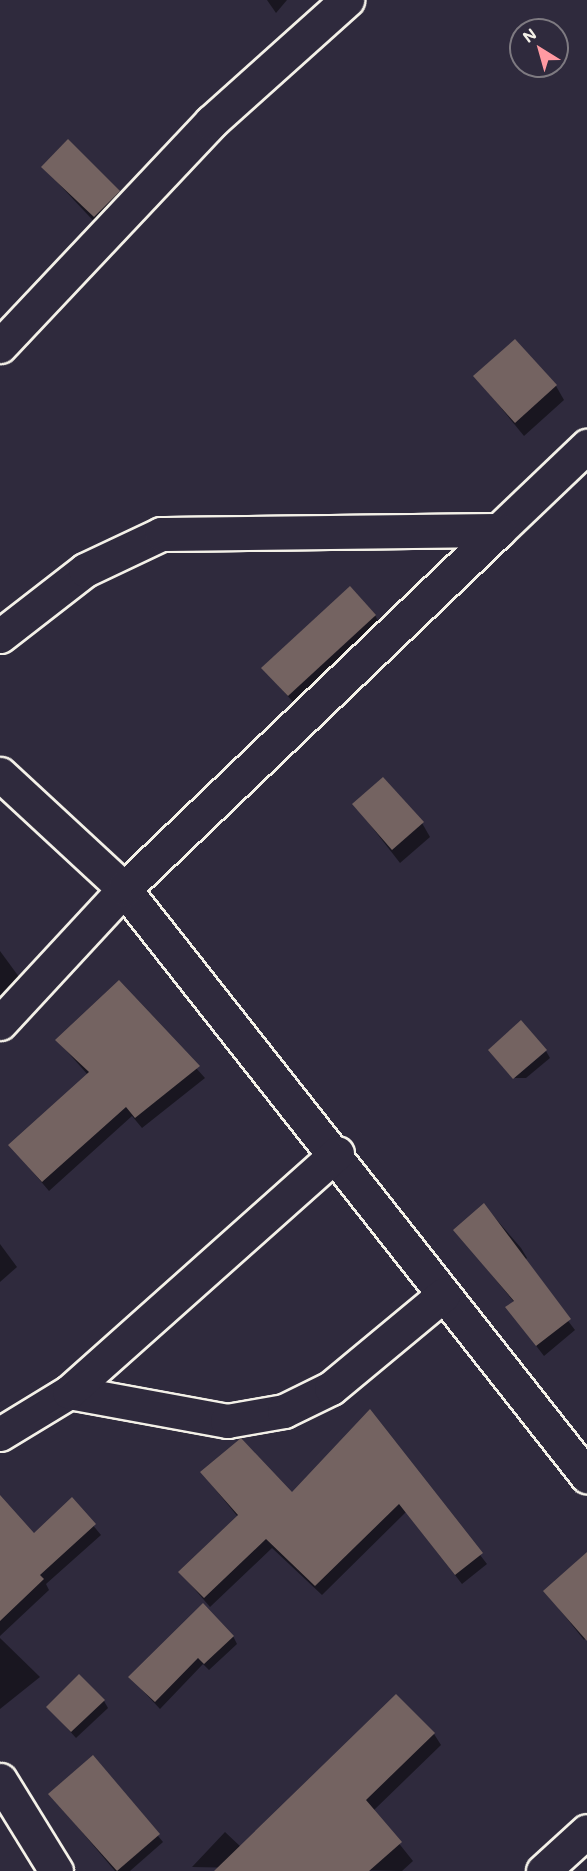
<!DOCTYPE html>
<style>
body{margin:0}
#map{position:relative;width:587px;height:1871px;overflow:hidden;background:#2f2a3d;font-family:Mali,sans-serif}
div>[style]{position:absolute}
.shadow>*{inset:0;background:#0007}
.building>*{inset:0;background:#746361}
.roads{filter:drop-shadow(2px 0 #f4f1e8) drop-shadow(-2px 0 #f4f1e8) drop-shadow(0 2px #f4f1e8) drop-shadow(0 -2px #f4f1e8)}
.minor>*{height:33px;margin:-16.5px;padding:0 16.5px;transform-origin:16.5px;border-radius:16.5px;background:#2f2a3d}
span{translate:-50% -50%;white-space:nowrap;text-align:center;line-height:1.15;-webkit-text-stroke:5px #2f2a3d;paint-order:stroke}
.north{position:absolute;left:509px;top:18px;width:60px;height:60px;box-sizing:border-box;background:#2f2a3d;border:2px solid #7e7a81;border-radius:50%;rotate:323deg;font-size:16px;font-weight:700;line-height:24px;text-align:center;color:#f4f1e8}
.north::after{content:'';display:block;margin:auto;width:21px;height:27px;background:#ff9aa2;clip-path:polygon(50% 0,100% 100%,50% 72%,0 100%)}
</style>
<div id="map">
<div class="shadow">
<i style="clip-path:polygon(267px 0,287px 0,276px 13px)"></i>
<i style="clip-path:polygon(43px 167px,119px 192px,127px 205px,102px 230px)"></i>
<i style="clip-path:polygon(475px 376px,556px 386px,564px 400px,524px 436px)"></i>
<i style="clip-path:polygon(375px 615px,379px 623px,293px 702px,263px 668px)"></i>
<i style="clip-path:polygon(354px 804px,422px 823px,430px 837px,400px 863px)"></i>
<i style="clip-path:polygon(0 951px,22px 981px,0 1000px)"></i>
<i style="clip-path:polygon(119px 982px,205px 1078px,142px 1128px,132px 1116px,49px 1191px,10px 1145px,88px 1075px,57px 1040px)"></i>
<i style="clip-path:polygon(546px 1051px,550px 1058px,526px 1078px,514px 1078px)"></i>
<i style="clip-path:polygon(484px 1205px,521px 1248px,527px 1258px,523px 1262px,575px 1330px,544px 1356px,507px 1308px,514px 1302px,455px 1230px)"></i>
<i style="clip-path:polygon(0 1244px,17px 1267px,0 1282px)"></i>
<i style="clip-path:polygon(370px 1411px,487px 1564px,462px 1584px,406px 1512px,322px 1595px,272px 1548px,210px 1607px,180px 1572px,238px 1517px,202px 1473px,292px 1494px)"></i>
<i style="clip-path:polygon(72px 1500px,101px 1535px,46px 1584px,49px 1590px,0 1636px,0 1515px,34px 1535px)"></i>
<i style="clip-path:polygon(587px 1554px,587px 1637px,584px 1640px,545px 1591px)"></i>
<i style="clip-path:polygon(233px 1636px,237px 1644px,209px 1670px,203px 1664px,160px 1709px,130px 1677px)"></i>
<i style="clip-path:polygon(0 1638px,40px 1677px,0 1709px)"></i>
<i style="clip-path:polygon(104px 1701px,108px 1708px,76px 1738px,48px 1707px)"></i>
<i style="clip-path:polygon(434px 1734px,441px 1745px,373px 1811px,413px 1861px,402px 1871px,192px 1867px,225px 1832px,241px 1847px)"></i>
<i style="clip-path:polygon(93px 1757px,163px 1842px,130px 1871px,115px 1871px,50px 1794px)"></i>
</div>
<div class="building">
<i style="clip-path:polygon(68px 139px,120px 191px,94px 217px,41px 167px)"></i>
<i style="clip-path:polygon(515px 339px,557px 385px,515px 423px,473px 376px)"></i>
<i style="clip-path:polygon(350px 586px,376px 615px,288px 696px,261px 668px)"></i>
<i style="clip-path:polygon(383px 777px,424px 822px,392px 850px,352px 804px)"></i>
<i style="clip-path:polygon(119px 980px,200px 1066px,135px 1118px,126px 1107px,42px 1182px,8px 1145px,89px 1072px,55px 1040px)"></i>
<i style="clip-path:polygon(521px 1020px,547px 1050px,513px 1079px,488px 1050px)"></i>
<i style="clip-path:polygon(484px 1203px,571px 1319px,536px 1346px,505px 1307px,514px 1301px,453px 1230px)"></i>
<i style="clip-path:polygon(370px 1409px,483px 1553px,455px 1575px,399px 1504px,315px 1586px,266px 1539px,204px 1598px,178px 1572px,238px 1515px,200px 1472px,241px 1438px,292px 1492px)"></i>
<i style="clip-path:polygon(0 1495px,34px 1533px,72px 1497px,96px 1524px,40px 1575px,44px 1579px,0 1621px)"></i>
<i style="clip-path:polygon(587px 1552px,587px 1641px,543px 1591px)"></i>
<i style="clip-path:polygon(203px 1603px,234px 1636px,204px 1664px,198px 1658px,155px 1702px,128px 1677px)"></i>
<i style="clip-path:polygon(79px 1674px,105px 1700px,71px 1732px,46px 1707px)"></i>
<i style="clip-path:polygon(396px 1694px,435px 1733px,366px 1800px,402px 1842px,369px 1871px,214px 1871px)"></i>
<i style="clip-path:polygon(93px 1755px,160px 1834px,117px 1871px,48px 1794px)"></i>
</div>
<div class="roads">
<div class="minor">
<i style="left:0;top:346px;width:308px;rotate:-46.7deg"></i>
<i style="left:211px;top:122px;width:183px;rotate:-41.9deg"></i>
<i style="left:0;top:636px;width:108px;rotate:-37.8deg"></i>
<i style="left:85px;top:570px;width:84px;rotate:-25.3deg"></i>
<i style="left:161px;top:534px;width:338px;rotate:-0.7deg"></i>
<i style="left:499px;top:530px;width:122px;rotate:-43.7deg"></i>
<i style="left:0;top:774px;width:169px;rotate:42.8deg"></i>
<i style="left:124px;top:889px;width:748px;rotate:51.74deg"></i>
<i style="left:0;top:1023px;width:183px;rotate:-47.2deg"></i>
<i style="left:124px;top:889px;width:519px;rotate:-43.75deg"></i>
<i style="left:69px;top:1392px;width:161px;rotate:10.4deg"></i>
<i style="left:227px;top:1421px;width:58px;rotate:-10deg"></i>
<i style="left:284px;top:1411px;width:52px;rotate:-26.1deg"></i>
<i style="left:331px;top:1388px;width:146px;rotate:-39.7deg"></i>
<i style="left:0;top:1434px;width:81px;rotate:-31.3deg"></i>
<i style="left:69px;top:1392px;width:359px;rotate:-41.7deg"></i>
<i style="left:0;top:1780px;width:107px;rotate:58.4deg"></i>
<i style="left:543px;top:1871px;width:59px;rotate:-42.3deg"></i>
</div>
</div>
<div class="north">N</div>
</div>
